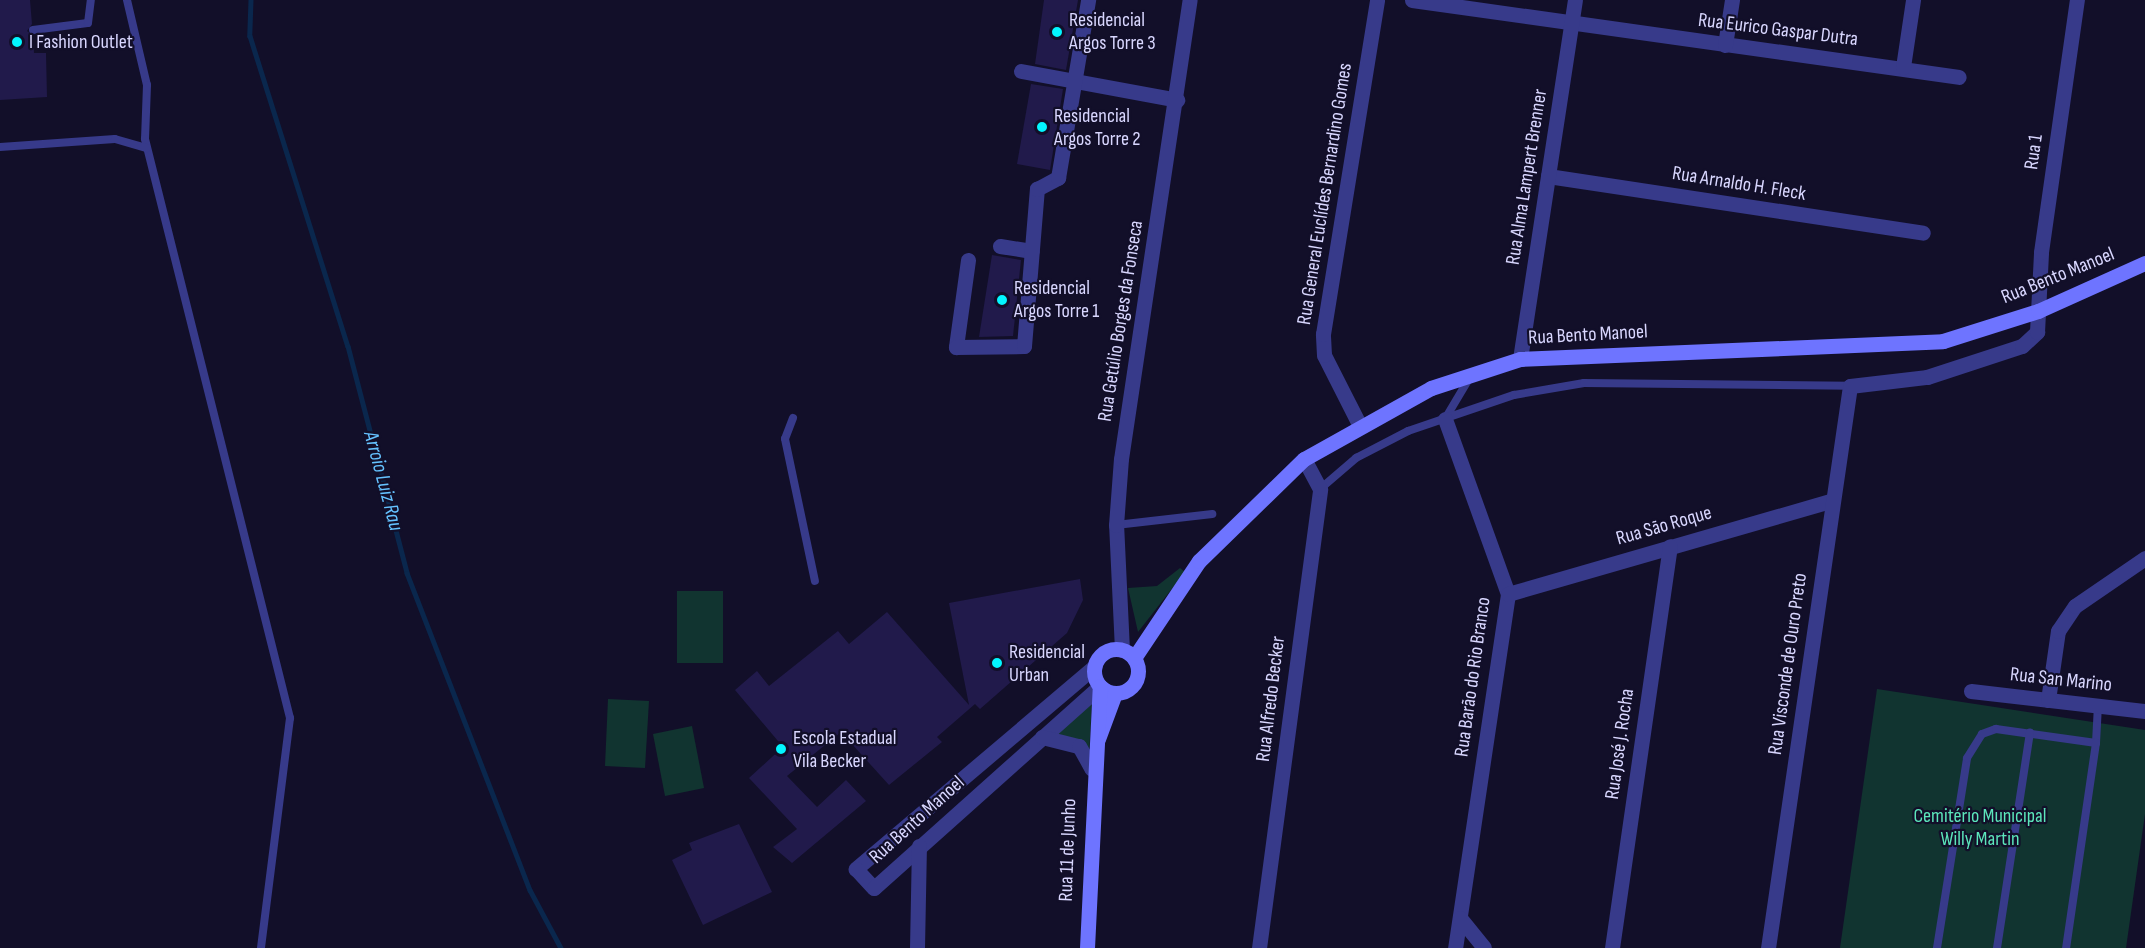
<!DOCTYPE html>
<meta charset="utf-8">
<style>
body{margin:0}
#map{position:relative;width:2145px;height:948px;overflow:hidden;background:#120f29;font-family:"Sofia Sans Condensed",sans-serif}
div>[style]{position:absolute}
.green>*{inset:0;background:#113430}
.stream>*{height:4.5px;margin:-2.25px;padding:0 2.25px;transform-origin:2.25px;border-radius:2.25px;background:#0a274d}
.building>*{inset:0;background:#211a4b}
.service>*{height:8px;margin:-4px;padding:0 4px;transform-origin:4px;border-radius:4px;background:#373a8a}
.minor>*{height:15px;margin:-7.5px;padding:0 7.5px;transform-origin:7.5px;border-radius:7.5px;background:#373a8a}
.tertiary>*{height:15px;margin:-7.5px;padding:0 7.5px;transform-origin:7.5px;border-radius:7.5px;background:#373a8a}
.secondary>*{height:15px;margin:-7.5px;padding:0 7.5px;transform-origin:7.5px;border-radius:7.5px;background:#6e74ff}
.secondary>.ring{margin:-7.5px;padding:0;box-sizing:content-box;background:none;border:15px solid #6e74ff;border-radius:50%}
.dots>*{width:16px;height:16px;translate:-50% -50%;box-sizing:border-box;border:3px solid #120f29;border-radius:50%}
span{translate:-50% -50%;white-space:nowrap;text-align:center;line-height:1.15;-webkit-text-stroke:4.5px #120f29;paint-order:stroke}
.poi-label{font-size:20px;color:#d9d7ff}
.left{translate:0 -50%;text-align:left}
.street-label{font-size:20px;color:#d9d7ff}
.park-label{font-size:20px;color:#5ce6bb}
.water-label{font-size:21px;color:#65c2ff;font-style:italic}
</style>
<div id="map">
<div class="green">
<i style="clip-path:polygon(1180px 568px,1185px 572px,1138px 632px,1128px 588px,1157px 586px)"></i>
<i style="clip-path:polygon(677px 591px,723px 591px,723px 663px,677px 663px)"></i>
<i style="clip-path:polygon(1877px 689px,2145px 730px,2145px 814px,2126px 948px,1840px 948px)"></i>
<i style="clip-path:polygon(608px 699px,649px 701px,645px 768px,605px 766px)"></i>
<i style="clip-path:polygon(1092px 701px,1089px 755px,1052px 733px)"></i>
<i style="clip-path:polygon(692px 726px,704px 788px,665px 796px,653px 734px)"></i>
</div>
<div class="stream">
<i style="left:251px;top:0;width:36px;rotate:92deg"></i>
<i style="left:250px;top:36px;width:325px;rotate:72.5deg"></i>
<i style="left:348px;top:346px;width:235px;rotate:75.4deg"></i>
<i style="left:407px;top:573px;width:340px;rotate:68.8deg"></i>
<i style="left:530px;top:890px;width:66px;rotate:61.9deg"></i>
</div>
<div class="building">
<i style="clip-path:polygon(0 0,30px 0,32px 24px,27px 31px,33px 36px,34px 53px,46px 53px,47px 97px,0 100px)"></i>
<i style="clip-path:polygon(1044px 0,1078px 0,1066px 70px,1035px 64px)"></i>
<i style="clip-path:polygon(1031px 84px,1063px 89px,1050px 170px,1017px 164px)"></i>
<i style="clip-path:polygon(992px 255px,1021px 260px,1013px 336px,979px 337px)"></i>
<i style="clip-path:polygon(1080px 579px,1083px 600px,1067px 633px,980px 709px,975px 704px,937px 737px,942px 742px,889px 785px,841px 732px,787px 776px,817px 807px,846px 780px,866px 801px,792px 863px,773px 847px,797px 829px,749px 778px,783px 747px,735px 690px,757px 671px,769px 686px,838px 631px,849px 644px,887px 612px,969px 705px,949px 603px)"></i>
<i style="clip-path:polygon(739px 824px,772px 892px,703px 925px,672px 860px,692px 850px,689px 843px)"></i>
</div>
<div class="service">
<i style="left:127px;top:0;width:87px;rotate:76.8deg"></i>
<i style="left:147px;top:85px;width:54px;rotate:92.1deg"></i>
<i style="left:145px;top:139px;width:597px;rotate:75.94deg"></i>
<i style="left:290px;top:718px;width:232px;rotate:97.2deg"></i>
<i style="left:33px;top:30px;width:55px;rotate:-7.3deg"></i>
<i style="left:88px;top:23px;width:23px;rotate:-83deg"></i>
<i style="left:0;top:147px;width:115px;rotate:-4deg"></i>
<i style="left:115px;top:139px;width:33px;rotate:16deg"></i>
<i style="left:793px;top:418px;width:22px;rotate:111deg"></i>
<i style="left:785px;top:439px;width:145px;rotate:78.1deg"></i>
<i style="left:1445px;top:419px;width:49px;rotate:-59.2deg"></i>
<i style="left:1320px;top:489px;width:48px;rotate:-40.7deg"></i>
<i style="left:1356px;top:458px;width:59px;rotate:-27.4deg"></i>
<i style="left:1408px;top:431px;width:112px;rotate:-18.8deg"></i>
<i style="left:1514px;top:395px;width:71px;rotate:-9.7deg"></i>
<i style="left:1584px;top:383px;width:266px;rotate:0.6deg"></i>
<i style="left:1116px;top:525px;width:97px;rotate:-6.5deg"></i>
<i style="left:2096px;top:743px;width:38px;rotate:-87deg"></i>
<i style="left:1937px;top:948px;width:192px;rotate:-81deg"></i>
<i style="left:1967px;top:758px;width:28px;rotate:-58deg"></i>
<i style="left:1982px;top:734px;width:15px;rotate:-20deg"></i>
<i style="left:1996px;top:729px;width:101px;rotate:8deg"></i>
<i style="left:2096px;top:743px;width:207px;rotate:98.3deg"></i>
<i style="left:1997px;top:948px;width:218px;rotate:-81.3deg"></i>
</div>
<div class="minor">
<i style="left:1412px;top:0;width:552px;rotate:8.01deg"></i>
<i style="left:1725px;top:45px;width:46px;rotate:-81.2deg"></i>
<i style="left:1903px;top:67px;width:68px;rotate:-81.5deg"></i>
<i style="left:1021px;top:71px;width:159px;rotate:10.5deg"></i>
<i style="left:1548px;top:176px;width:379px;rotate:8.6deg"></i>
<i style="left:1000px;top:246px;width:32px;rotate:9deg"></i>
<i style="left:968px;top:260px;width:88px;rotate:97.9deg"></i>
<i style="left:956px;top:347px;width:68px;rotate:-0.8deg"></i>
<i style="left:1024px;top:346px;width:158px;rotate:-85.3deg"></i>
<i style="left:1037px;top:189px;width:24px;rotate:-28deg"></i>
<i style="left:1058px;top:178px;width:181px;rotate:-80.4deg"></i>
<i style="left:1520px;top:359px;width:363px;rotate:-81.3deg"></i>
<i style="left:1445px;top:419px;width:186px;rotate:70.2deg"></i>
<i style="left:1508px;top:594px;width:358px;rotate:98.5deg"></i>
<i style="left:1359px;top:424px;width:77px;rotate:-116.9deg"></i>
<i style="left:1324px;top:355px;width:21px;rotate:-93deg"></i>
<i style="left:1323px;top:334px;width:338px;rotate:-80.8deg"></i>
<i style="left:1508px;top:594px;width:338px;rotate:-16.1deg"></i>
<i style="left:1122px;top:650px;width:125px;rotate:-92.7deg"></i>
<i style="left:1116px;top:525px;width:66px;rotate:-85.7deg"></i>
<i style="left:1121px;top:459px;width:464px;rotate:-81.5deg"></i>
<i style="left:1971px;top:691px;width:175px;rotate:6.6deg"></i>
<i style="left:2048px;top:700px;width:70px;rotate:-81.8deg"></i>
<i style="left:2058px;top:631px;width:30px;rotate:-56deg"></i>
<i style="left:2075px;top:606px;width:85px;rotate:-34.4deg"></i>
<i style="left:1460px;top:918px;width:38px;rotate:51deg"></i>
<i style="left:1259px;top:948px;width:463px;rotate:-82.4deg"></i>
<i style="left:1320px;top:489px;width:34px;rotate:-118deg"></i>
<i style="left:1612px;top:948px;width:406px;rotate:-81.8deg"></i>
<i style="left:1768px;top:948px;width:568px;rotate:-81.7deg"></i>
<i style="left:1850px;top:386px;width:78px;rotate:-6.7deg"></i>
<i style="left:1927px;top:377px;width:100px;rotate:-18.1deg"></i>
<i style="left:2022px;top:346px;width:21px;rotate:-43deg"></i>
<i style="left:2037px;top:332px;width:80px;rotate:-87.1deg"></i>
<i style="left:2041px;top:252px;width:255px;rotate:-81.9deg"></i>
</div>
<div class="tertiary">
<i style="left:1095px;top:666px;width:314px;rotate:139.7deg"></i>
<i style="left:856px;top:869px;width:26px;rotate:47deg"></i>
<i style="left:874px;top:888px;width:303px;rotate:-41.8deg"></i>
<i style="left:1042px;top:737px;width:38px;rotate:14deg"></i>
<i style="left:1079px;top:746px;width:26px;rotate:61deg"></i>
<i style="left:917px;top:948px;width:102px;rotate:-88.9deg"></i>
</div>
<div class="secondary">
<i class="ring" style="left:1094px;top:649px;width:29px;height:29px"></i>
<i style="left:1134px;top:658px;width:117px;rotate:-56.2deg"></i>
<i style="left:1199px;top:561px;width:146px;rotate:-44.2deg"></i>
<i style="left:1304px;top:459px;width:145px;rotate:-29.2deg"></i>
<i style="left:1431px;top:388px;width:94px;rotate:-18deg"></i>
<i style="left:1520px;top:359px;width:423px;rotate:-2.4deg"></i>
<i style="left:1943px;top:341px;width:100px;rotate:-17.5deg"></i>
<i style="left:2038px;top:311px;width:117px;rotate:-24.2deg"></i>
<i style="left:1098px;top:739px;width:49px;rotate:-69.7deg"></i>
<i style="left:1087px;top:948px;width:262px;rotate:-87.2deg"></i>
</div>
<div class="dots">
<i style="left:1057px;top:32px;background:#03f6ff"></i>
<i style="left:17px;top:42px;background:#03f6ff"></i>
<i style="left:1042px;top:127px;background:#03f6ff"></i>
<i style="left:1002px;top:300px;background:#03f6ff"></i>
<i style="left:997px;top:663px;background:#03f6ff"></i>
<i style="left:781px;top:749px;background:#03f6ff"></i>
</div>
<div class="poi-label">
<span class="left" style="left:1069px;top:32px">Residencial<br>Argos Torre 3</span>
<span class="left" style="left:29px;top:42px">I Fashion Outlet</span>
<span class="left" style="left:1054px;top:128px">Residencial<br>Argos Torre 2</span>
<span class="left" style="left:1014px;top:300px">Residencial<br>Argos Torre 1</span>
<span class="left" style="left:1009px;top:664px">Residencial<br>Urban</span>
<span class="left" style="left:793px;top:750px">Escola Estadual<br>Vila Becker</span>
</div>
<div class="street-label">
<span style="left:1778px;top:30px;rotate:7deg">Rua Eurico Gaspar Dutra</span>
<span style="left:2034px;top:152px;rotate:-82deg">Rua 1</span>
<span style="left:1527px;top:177px;rotate:-81deg">Rua Alma Lampert Brenner</span>
<span style="left:1739px;top:184px;rotate:9deg">Rua Arnaldo H. Fleck</span>
<span style="left:1325px;top:194px;rotate:-81deg">Rua General Euclídes Bernardino Gomes</span>
<span style="left:2058px;top:276px;rotate:-22deg">Rua Bento Manoel</span>
<span style="left:1121px;top:321px;rotate:-81deg">Rua Getúlio Borges da Fonseca</span>
<span style="left:1588px;top:335px;rotate:-3deg">Rua Bento Manoel</span>
<span style="left:1664px;top:526px;rotate:-16deg">Rua São Roque</span>
<span style="left:1788px;top:664px;rotate:-82deg">Rua Visconde de Ouro Preto</span>
<span style="left:1473px;top:677px;rotate:-82deg">Rua Barão do Rio Branco</span>
<span style="left:2061px;top:680px;rotate:6deg">Rua San Marino</span>
<span style="left:1271px;top:699px;rotate:-83deg">Rua Alfredo Becker</span>
<span style="left:1620px;top:744px;rotate:-82deg">Rua José J. Rocha</span>
<span style="left:917px;top:820px;rotate:-42deg">Rua Bento Manoel</span>
<span style="left:1068px;top:850px;rotate:-88deg">Rua 11 de Junho</span>
</div>
<div class="park-label">
<span style="left:1980px;top:828px">Cemitério Municipal<br>Willy Martin</span>
</div>
<div class="water-label">
<span style="left:383px;top:481px;rotate:75deg">Arroio Luiz Rau</span>
</div>
</div>
